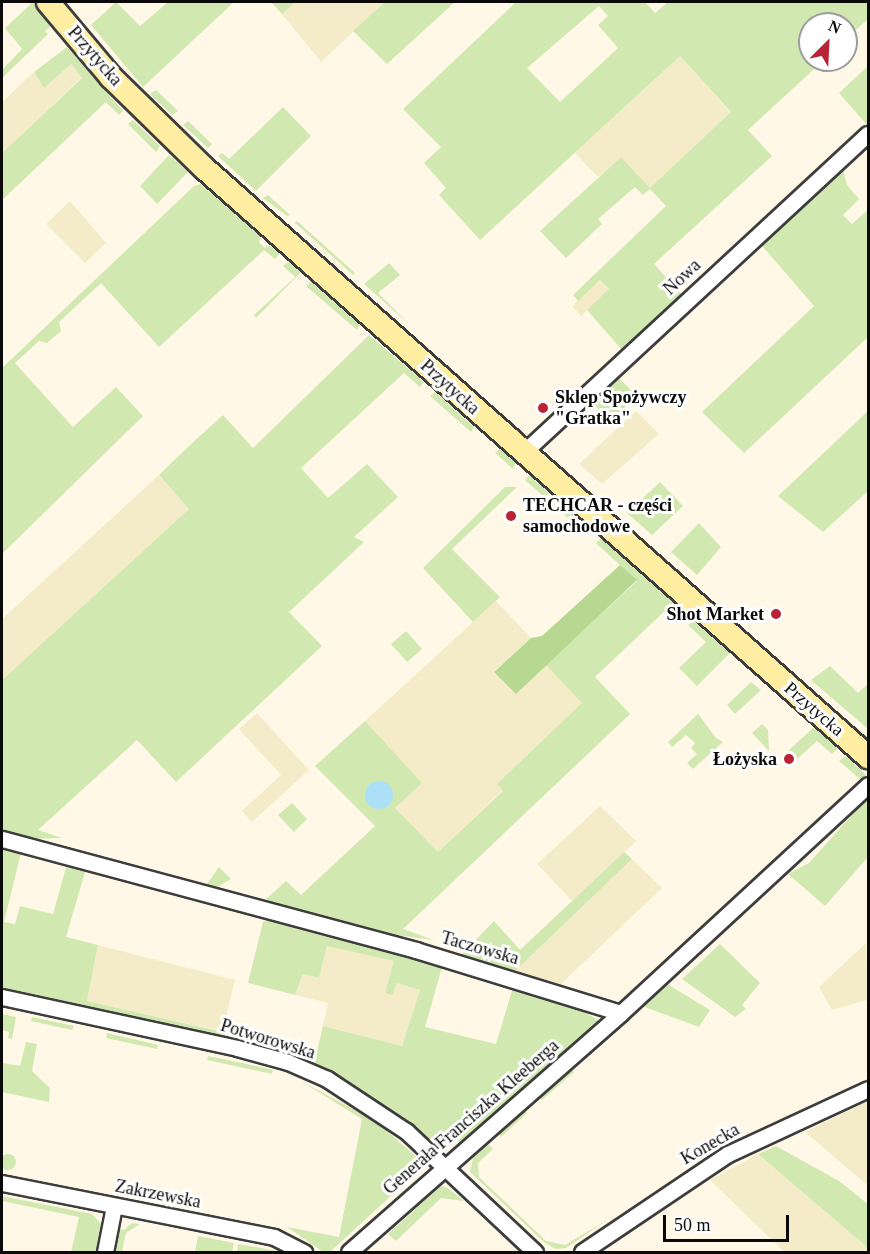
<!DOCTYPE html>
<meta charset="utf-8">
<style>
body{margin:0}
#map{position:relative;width:870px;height:1254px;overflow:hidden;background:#fff8e6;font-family:"Times New Roman",serif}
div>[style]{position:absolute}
.farmland>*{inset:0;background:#f4ecc8}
.green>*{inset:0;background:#d2e8b1}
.round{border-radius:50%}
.forest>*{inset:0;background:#b6d891}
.water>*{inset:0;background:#abe0f6}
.roads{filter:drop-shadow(2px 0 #3d3d3d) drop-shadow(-2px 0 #3d3d3d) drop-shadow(0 2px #3d3d3d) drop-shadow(0 -2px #3d3d3d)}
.minor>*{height:15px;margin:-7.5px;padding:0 7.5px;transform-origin:7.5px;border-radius:7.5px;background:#fff}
.secondary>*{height:22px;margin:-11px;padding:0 11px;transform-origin:11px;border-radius:11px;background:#ffeda1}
.dots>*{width:16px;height:16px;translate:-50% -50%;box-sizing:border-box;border:3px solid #fff;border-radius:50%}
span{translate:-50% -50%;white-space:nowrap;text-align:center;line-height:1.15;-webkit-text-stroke:6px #fff;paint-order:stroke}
.street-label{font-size:18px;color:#0a0a0a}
.poi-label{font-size:18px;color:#0a0a0a;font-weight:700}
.left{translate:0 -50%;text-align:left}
.right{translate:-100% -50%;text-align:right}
.frame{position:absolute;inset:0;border:3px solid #0a0a0a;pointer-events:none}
.north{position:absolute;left:798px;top:12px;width:60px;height:60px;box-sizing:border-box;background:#fff;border:2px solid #9d9d9d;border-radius:50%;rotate:24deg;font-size:16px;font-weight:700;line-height:24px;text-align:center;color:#0a0a0a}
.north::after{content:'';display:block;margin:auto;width:21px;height:27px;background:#b82336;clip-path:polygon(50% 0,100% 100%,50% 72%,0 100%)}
.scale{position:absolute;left:663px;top:1215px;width:126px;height:27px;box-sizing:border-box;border:3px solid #0a0a0a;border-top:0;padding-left:8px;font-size:18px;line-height:21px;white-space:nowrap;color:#0a0a0a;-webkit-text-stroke:4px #fff;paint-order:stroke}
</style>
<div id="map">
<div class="farmland">
<i style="clip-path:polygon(295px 2px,385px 2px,321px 62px,282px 14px)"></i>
<i style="clip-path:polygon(680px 56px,731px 113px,650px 189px,621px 157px,598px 177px,575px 153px)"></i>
<i style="clip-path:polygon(71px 64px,82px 77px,2px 153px,2px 102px,34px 72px,44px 87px)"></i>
<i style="clip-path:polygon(70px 201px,106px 243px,85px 263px,46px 224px)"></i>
<i style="clip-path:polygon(600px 280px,609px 290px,581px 316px,572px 306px)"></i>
<i style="clip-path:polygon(636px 411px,659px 434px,602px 484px,579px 464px)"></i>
<i style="clip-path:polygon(159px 475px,189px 509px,2px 680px,2px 619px)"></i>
<i style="clip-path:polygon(496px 601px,531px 638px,494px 671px,516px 694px,546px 665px,583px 703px,498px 784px,503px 790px,438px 852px,395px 808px,421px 783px,365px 721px)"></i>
<i style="clip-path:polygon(257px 713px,309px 770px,252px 822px,242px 811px,281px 775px,239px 729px)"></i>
<i style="clip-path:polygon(600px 806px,636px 841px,572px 901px,537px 864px)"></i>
<i style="clip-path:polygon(632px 859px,662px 888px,561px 984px,515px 971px)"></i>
<i style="clip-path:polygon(866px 943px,868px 1000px,832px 1010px,819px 987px)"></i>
<i style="clip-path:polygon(98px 945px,235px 980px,222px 1031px,87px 1001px)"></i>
<i style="clip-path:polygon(327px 945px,395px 961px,385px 993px,397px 983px,420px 990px,402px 1046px,323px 1026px,328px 1003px,295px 995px,303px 974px,319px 978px)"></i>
<i style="clip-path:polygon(868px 1101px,868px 1182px,866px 1184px,805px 1132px)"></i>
<i style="clip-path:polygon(758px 1154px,868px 1248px,868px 1252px,785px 1252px,778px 1246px,710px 1180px)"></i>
</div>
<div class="green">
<i style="clip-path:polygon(33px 2px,50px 27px,45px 31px,48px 34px,2px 78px,2px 70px,22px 49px,5px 28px)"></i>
<i style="clip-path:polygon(116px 2px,140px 26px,168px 2px,234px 2px,143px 87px,91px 25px)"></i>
<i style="clip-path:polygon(271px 2px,295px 2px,282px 14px)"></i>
<i style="clip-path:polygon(385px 2px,455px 2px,387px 64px,353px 31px)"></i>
<i style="clip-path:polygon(evenodd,516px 2px,645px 2px,655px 13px,668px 2px,868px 2px,868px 19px,846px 39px,846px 24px,810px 24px,810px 60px,824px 60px,748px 130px,772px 156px,654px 264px,682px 295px,623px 351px,587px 310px,609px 289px,600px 280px,578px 301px,573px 295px,666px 206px,650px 189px,643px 195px,635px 187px,598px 219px,602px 224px,566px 258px,540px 231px,621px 157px,650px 188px,731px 112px,680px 56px,480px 240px,439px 195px,446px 188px,424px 163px,441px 147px,403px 109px,516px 2px,599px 6px,608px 16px,598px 25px,618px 48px,560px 102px,527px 68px,599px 6px)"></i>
<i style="clip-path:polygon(67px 47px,123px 111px,119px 115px,106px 102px,2px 200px,2px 153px,82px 78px,71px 64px,44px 88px,34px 72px)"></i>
<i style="clip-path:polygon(868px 66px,868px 126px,839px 93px)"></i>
<i style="clip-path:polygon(156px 90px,174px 107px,178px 111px,172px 115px,150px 94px)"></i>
<i style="clip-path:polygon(283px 107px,311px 136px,256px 191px,218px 156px,222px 153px,229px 159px)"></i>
<i style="clip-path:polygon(133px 120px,160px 146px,156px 152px,128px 124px)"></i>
<i style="clip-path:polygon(188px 121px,212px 144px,208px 148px,183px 125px)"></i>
<i style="clip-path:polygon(169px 155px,188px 172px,157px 204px,140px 186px)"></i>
<i style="clip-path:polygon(843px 169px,847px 185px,859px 199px,843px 215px,852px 224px,868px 210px,868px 337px,744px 453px,702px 412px,814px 306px,758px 241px,836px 170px)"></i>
<i style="clip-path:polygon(201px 184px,261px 237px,259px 242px,265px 248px,270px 245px,280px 253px,275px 259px,264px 250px,159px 347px,101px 283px,59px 322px,61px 331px,47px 343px,39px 341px,15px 363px,73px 427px,116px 387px,143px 416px,2px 554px,2px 368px,194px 186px)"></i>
<i style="clip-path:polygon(268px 195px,290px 215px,287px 216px,263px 198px)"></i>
<i style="clip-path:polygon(297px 221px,355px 273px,353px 275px,295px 223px)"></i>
<i style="clip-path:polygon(289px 261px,301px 272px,256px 318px,254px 315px,295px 277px,283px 266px)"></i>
<i style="clip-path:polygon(389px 263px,400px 275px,378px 293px,411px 326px,364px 284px)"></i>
<i style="clip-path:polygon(311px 282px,360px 325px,357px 330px,306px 286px)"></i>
<i style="clip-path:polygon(369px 335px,424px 382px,420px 387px,404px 373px,301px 468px,328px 498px,367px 464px,398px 497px,354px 537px,364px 542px,289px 612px,322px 646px,176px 782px,137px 740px,38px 830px,62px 838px,30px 839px,2px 831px,2px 680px,189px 509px,159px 475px,190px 445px,223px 415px,253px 448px)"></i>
<i style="clip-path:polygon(615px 374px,637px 396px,610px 421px,590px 400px)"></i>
<i style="clip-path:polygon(435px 392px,474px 427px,471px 432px,430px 396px)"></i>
<i style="clip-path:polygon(868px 411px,868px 491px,823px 532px,778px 496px)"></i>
<i style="clip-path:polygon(500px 449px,516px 463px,513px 469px,495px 453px)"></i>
<i style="clip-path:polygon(529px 475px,549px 493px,545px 498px,525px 480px)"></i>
<i style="clip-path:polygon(660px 482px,683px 506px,652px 535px,627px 513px)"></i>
<i style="clip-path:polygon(505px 487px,517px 487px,452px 549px,500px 597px,473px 622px,423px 568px)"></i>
<i style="clip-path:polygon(557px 500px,586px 526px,582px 530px,553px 505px)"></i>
<i style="clip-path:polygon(699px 523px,721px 547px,697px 575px,671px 552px)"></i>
<i style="clip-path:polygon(601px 538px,687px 615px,682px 620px,668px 608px,595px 677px,630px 714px,403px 929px,434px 940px,388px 934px,265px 900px,286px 881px,301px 895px,375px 826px,315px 766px,365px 721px,422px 783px,395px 808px,438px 852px,503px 791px,497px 784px,582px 703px,546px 665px,637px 581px,596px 543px)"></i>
<i style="clip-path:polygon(693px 620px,730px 653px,697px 686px,679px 668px,706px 642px,688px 625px)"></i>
<i style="clip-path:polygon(406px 631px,422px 649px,407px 662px,391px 644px)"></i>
<i style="clip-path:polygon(830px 666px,858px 693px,868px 684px,868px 729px,811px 680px)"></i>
<i style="clip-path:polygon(751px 682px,761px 690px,735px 714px,727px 705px)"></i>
<i style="clip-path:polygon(807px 686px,868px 737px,868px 741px,806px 688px)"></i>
<i style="clip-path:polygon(698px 714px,716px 738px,723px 742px,693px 769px,687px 763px,697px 754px,691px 748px,695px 743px,686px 735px,672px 747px,668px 742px)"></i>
<i style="clip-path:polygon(762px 724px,768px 730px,769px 751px,752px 733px)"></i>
<i style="clip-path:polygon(814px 727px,838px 748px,832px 754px,817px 741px,796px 760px,788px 751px)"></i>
<i style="clip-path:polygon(846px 756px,866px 775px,861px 780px,839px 761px)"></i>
<i style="clip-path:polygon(868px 797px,868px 857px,825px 906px,788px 874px,809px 863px)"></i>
<i style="clip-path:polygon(292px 803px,307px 819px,294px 832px,278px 815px)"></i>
<i style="clip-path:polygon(2px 848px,21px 853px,4px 922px,15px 924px,20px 906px,53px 914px,66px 867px,85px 872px,66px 937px,98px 945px,87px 1001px,228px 1033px,227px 1039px,2px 989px)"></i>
<i style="clip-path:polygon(624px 852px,632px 859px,515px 971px,461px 955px,494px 921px,520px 950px)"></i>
<i style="clip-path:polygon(219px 867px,231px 879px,217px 887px,207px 884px)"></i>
<i style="clip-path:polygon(269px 919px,443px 964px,425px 1027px,496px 1044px,514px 984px,565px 1002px,602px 1022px,461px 1143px,457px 1140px,436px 1145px,345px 1079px,268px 1049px,269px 1042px,316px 1055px,323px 1026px,402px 1046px,420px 990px,397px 983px,392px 995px,385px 993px,394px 961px,327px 946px,319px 978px,303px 974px,295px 995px,248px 983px,263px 922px)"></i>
<i style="clip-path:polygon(720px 944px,760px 983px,742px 1005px,746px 1009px,735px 1017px,682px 979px)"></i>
<i style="clip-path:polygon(667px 984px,710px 1010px,699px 1027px,642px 1006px)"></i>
<i style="clip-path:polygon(2px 1014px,16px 1017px,12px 1039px,8px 1038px,9px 1032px,2px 1030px)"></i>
<i style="clip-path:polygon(32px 1017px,74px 1026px,72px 1030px,31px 1021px)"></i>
<i style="clip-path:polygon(107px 1033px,158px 1045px,157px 1049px,106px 1038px)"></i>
<i style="clip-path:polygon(26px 1042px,37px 1044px,32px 1071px,50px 1088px,49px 1102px,2px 1092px,2px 1056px,3px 1063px,20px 1066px)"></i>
<i style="clip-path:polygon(208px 1056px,265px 1068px,273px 1070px,272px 1074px,207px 1060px)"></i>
<i style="clip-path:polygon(569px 1066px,574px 1072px,542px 1100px,537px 1094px)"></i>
<i style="clip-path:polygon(299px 1080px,377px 1122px,421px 1161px,420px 1169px,330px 1252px,323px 1252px,287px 1227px,339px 1237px,362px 1119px)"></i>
<i style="clip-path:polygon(521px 1107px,527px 1113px,501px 1137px,495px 1130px)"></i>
<i style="clip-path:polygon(484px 1140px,493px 1149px,478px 1163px,479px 1177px,546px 1241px,565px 1245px,607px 1220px,566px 1248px,556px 1249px,545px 1243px,470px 1172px,473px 1159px,468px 1154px)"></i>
<i style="clip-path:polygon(776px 1146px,839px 1181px,868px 1204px,868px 1248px,758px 1154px)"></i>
<i class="round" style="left:0;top:1154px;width:16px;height:16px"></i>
<i style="clip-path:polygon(441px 1186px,448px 1188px,464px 1201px,441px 1198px,396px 1241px,388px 1234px)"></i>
<i style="clip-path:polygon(2px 1196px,92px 1214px,103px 1226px,98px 1252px,71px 1252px,79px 1217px,2px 1201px)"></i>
<i style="clip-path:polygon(132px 1223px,140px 1224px,126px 1233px,122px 1252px,111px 1252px,116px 1228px,124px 1230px)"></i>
<i style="clip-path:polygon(198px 1236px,234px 1243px,232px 1252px,195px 1252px)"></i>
<i style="clip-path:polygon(238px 1244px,277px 1251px,280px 1252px,237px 1252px)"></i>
</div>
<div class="forest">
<i style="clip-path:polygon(620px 565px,637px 580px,516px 694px,494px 672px,531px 638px,542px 636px)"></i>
</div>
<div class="water">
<i class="round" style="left:365px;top:781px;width:28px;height:28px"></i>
</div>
<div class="roads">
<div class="minor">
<i style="left:524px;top:452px;width:468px;rotate:-42.8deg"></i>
<i style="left:2px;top:839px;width:429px;rotate:15deg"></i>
<i style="left:416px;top:950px;width:214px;rotate:17.1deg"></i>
<i style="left:2px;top:997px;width:240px;rotate:12.2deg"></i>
<i style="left:237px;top:1048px;width:53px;rotate:15.4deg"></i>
<i style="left:288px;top:1062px;width:43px;rotate:23.6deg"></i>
<i style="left:327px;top:1079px;width:95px;rotate:33.4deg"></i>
<i style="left:406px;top:1131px;width:177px;rotate:43.2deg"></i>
<i style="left:2px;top:1183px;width:277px;rotate:11.2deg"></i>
<i style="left:274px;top:1237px;width:34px;rotate:27deg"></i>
<i style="left:105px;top:1252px;width:47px;rotate:-78.9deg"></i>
<i style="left:349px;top:1252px;width:362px;rotate:-41.3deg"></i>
<i style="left:621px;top:1013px;width:336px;rotate:-42.7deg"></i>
<i style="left:582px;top:1252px;width:176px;rotate:-33.9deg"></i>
<i style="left:728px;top:1154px;width:154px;rotate:-24.9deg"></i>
</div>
<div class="secondary">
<i style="left:48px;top:2px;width:98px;rotate:50deg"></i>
<i style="left:111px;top:77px;width:130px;rotate:44.4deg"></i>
<i style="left:204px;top:168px;width:888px;rotate:41.57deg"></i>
</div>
</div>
<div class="dots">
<i style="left:543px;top:408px;background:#b82336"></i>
<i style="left:511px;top:516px;background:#b82336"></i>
<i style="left:776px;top:614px;background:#b82336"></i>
<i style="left:789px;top:759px;background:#b82336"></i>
</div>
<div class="street-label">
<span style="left:95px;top:56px;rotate:49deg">Przytycka</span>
<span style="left:682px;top:277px;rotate:-43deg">Nowa</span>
<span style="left:450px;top:387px;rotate:42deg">Przytycka</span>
<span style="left:814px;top:709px;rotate:41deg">Przytycka</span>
<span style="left:480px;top:948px;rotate:16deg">Taczowska</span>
<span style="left:268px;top:1039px;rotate:17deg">Potworowska</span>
<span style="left:471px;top:1117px;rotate:-41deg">Generała Franciszka Kleeberga</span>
<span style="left:710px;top:1144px;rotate:-30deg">Konecka</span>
<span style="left:158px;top:1194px;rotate:11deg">Zakrzewska</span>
</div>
<div class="poi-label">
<span class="left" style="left:555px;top:408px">Sklep Spożywczy<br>"Gratka"</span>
<span class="left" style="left:523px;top:516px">TECHCAR - części<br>samochodowe</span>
<span class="right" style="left:764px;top:614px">Shot Market</span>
<span class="right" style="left:777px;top:759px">Łożyska</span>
</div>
<div class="frame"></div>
<div class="north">N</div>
<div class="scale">50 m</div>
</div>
